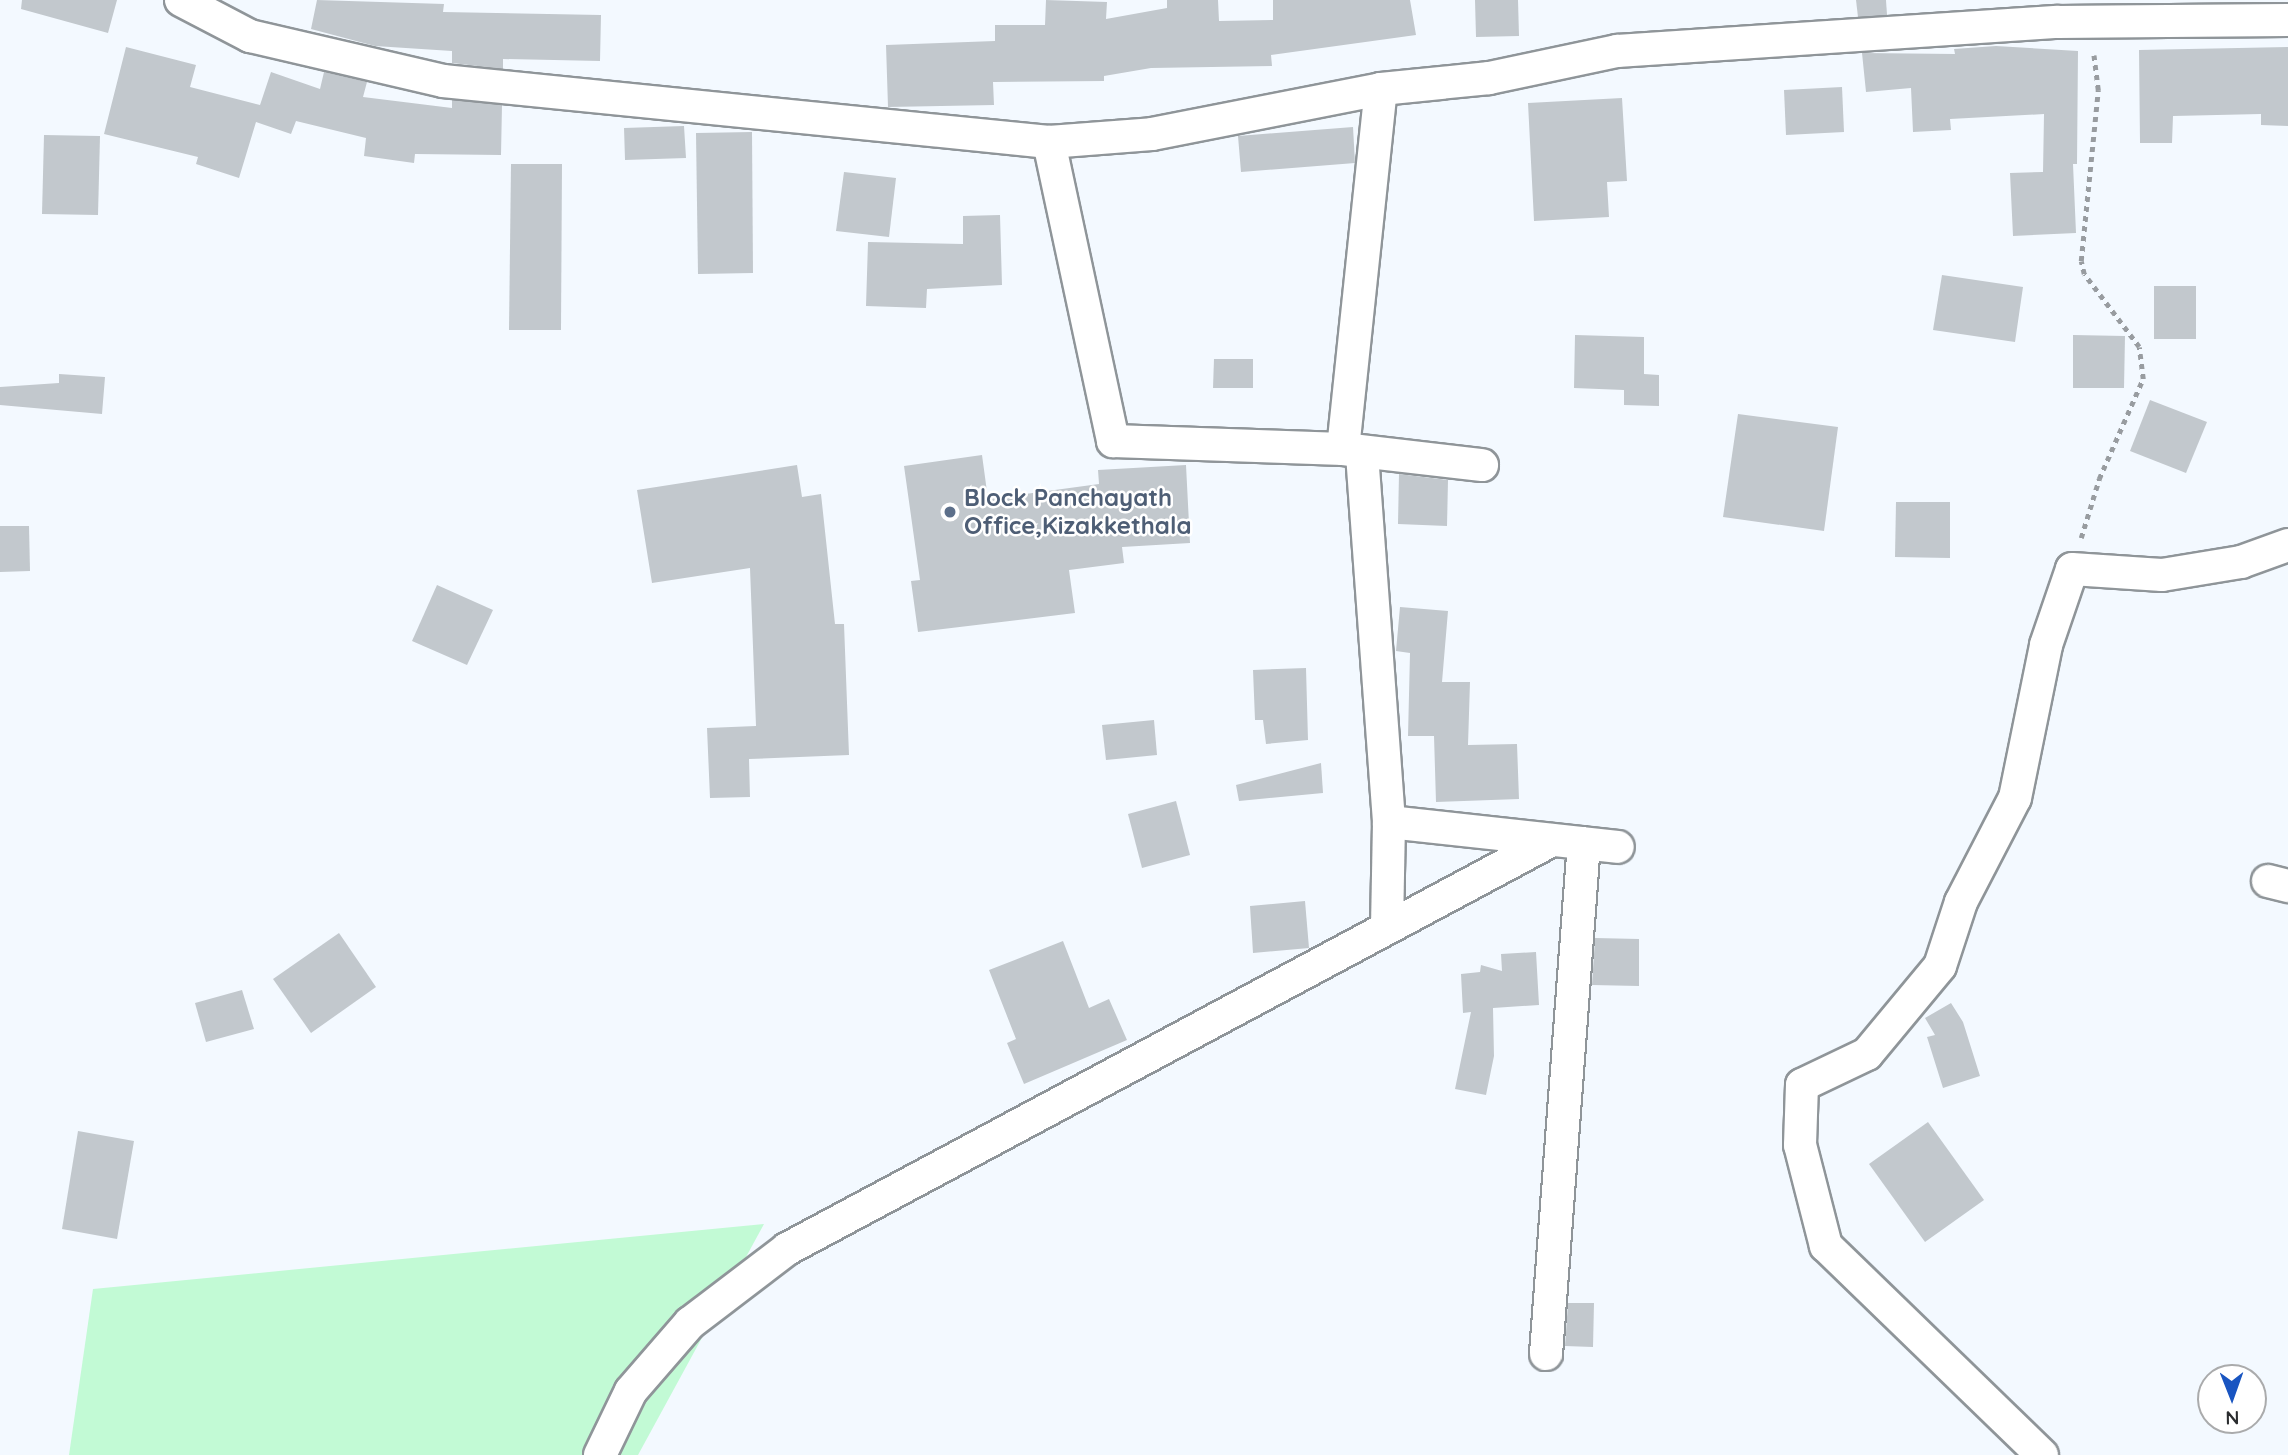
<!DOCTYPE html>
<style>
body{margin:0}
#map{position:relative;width:2288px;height:1455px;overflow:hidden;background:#f3f9ff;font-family:Quicksand,sans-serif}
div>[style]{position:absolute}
.green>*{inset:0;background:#c2fad5}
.building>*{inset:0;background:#c2c8cd}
.path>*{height:4.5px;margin-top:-2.25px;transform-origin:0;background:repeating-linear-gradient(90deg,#989ca0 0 5px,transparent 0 10px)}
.roads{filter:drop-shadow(2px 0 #8f9599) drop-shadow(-2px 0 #8f9599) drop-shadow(0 2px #8f9599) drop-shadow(0 -2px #8f9599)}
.minor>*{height:32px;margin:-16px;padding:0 16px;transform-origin:16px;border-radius:16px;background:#fff}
.dots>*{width:19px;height:19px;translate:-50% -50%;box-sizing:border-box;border:4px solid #fff;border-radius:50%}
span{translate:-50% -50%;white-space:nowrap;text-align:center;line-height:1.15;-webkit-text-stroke:5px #fff;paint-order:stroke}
.service-label{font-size:24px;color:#4e5e75;font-weight:700}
.left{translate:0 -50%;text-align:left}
.north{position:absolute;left:2197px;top:1364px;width:70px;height:70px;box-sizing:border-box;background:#fff;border:2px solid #aaabac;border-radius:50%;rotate:179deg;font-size:19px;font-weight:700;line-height:28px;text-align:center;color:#2b2d2f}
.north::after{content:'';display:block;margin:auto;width:24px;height:32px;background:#1955c1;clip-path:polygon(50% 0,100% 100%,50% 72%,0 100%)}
</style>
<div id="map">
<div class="green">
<i style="clip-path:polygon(764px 1224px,638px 1455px,69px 1455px,93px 1289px)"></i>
</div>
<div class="building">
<i style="clip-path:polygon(22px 0,117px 0,108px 33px,21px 9px)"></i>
<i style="clip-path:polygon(317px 0,444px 4px,443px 12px,601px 15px,600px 61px,503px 59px,503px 69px,452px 63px,452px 51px,375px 46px,311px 29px)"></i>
<i style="clip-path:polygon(1046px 0,1107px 2px,1106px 19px,1167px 8px,1167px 0,1218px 0,1219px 21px,1273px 20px,1273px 0,1410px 0,1416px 35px,1271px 55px,1272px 66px,1151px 68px,1104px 76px,1104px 81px,993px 82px,994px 105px,888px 107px,886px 45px,995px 41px,995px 25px,1045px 25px)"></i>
<i style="clip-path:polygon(1475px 0,1518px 0,1519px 36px,1476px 37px)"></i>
<i style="clip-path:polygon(1856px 0,1886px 0,1887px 15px,1858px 17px)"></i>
<i style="clip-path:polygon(1996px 46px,2078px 51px,2077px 164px,2073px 164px,2076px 233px,2013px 236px,2010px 173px,2043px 172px,2044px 114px,1950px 119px,1951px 130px,1913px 132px,1911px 88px,1866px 92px,1862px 53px,1955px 54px,1954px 49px)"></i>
<i style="clip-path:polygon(126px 47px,196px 65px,190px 87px,260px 105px,271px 72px,320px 89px,324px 72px,367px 82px,363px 97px,452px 108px,452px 100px,502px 105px,501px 155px,415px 154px,414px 163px,364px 156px,366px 138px,296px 121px,291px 134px,256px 122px,239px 178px,196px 164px,198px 157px,104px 134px)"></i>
<i style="clip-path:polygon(2288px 47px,2288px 126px,2261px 125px,2261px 114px,2173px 116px,2172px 143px,2140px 143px,2139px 50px)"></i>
<i style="clip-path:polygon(1842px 87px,1844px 132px,1786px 135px,1784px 90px)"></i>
<i style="clip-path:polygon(1622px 98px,1627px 181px,1607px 182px,1609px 217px,1534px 221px,1528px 103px)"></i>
<i style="clip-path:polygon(684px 126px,686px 158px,625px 160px,624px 128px)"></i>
<i style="clip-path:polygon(1353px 127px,1355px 163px,1241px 172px,1238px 136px)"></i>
<i style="clip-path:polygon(752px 132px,753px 273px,698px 274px,696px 133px)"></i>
<i style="clip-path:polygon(44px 135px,100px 136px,98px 215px,42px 214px)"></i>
<i style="clip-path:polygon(511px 164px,562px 164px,561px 330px,509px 330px)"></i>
<i style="clip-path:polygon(844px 172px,896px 178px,889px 237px,836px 231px)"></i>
<i style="clip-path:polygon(1000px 215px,1002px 285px,927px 289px,926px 308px,866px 306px,868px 242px,963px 244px,963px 216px)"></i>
<i style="clip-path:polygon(1942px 275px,2023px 287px,2015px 342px,1933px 330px)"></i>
<i style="clip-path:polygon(2154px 286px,2196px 286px,2196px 339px,2154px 339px)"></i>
<i style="clip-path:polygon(1575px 335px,1644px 337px,1644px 374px,1659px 375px,1659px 406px,1624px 405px,1624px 390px,1574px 388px)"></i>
<i style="clip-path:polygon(2073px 335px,2125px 336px,2124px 388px,2073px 388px)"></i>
<i style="clip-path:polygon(1214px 359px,1253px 359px,1253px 388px,1213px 388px)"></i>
<i style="clip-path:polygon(59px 374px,105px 377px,102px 414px,0 405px,0 387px,59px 383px)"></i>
<i style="clip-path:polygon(2150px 400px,2207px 422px,2186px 473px,2130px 451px)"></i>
<i style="clip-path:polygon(1738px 414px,1838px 427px,1824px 531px,1723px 517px)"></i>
<i style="clip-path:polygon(982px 455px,988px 499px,1099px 484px,1098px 470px,1186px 465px,1190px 543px,1122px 547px,1124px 563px,1069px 570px,1075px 613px,918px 632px,911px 581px,920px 580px,904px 466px)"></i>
<i style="clip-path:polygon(797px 465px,802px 497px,821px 494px,835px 624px,844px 624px,849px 755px,749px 759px,750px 797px,710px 798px,707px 728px,756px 726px,750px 568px,652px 583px,637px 490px)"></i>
<i style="clip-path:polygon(1399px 474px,1448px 480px,1447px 526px,1398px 524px)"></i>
<i style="clip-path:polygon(1896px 502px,1950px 502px,1950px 558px,1895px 557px)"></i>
<i style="clip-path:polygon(0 526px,29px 526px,30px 571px,0 572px)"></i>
<i style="clip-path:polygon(437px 585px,493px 610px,467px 665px,412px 641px)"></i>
<i style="clip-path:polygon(1400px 607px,1448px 611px,1442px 682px,1470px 682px,1468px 745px,1517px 744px,1519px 799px,1436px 802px,1434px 736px,1408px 736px,1410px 653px,1396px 651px)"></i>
<i style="clip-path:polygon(1306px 668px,1308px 740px,1266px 744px,1263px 720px,1255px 720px,1253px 670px)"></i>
<i style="clip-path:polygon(1154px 720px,1157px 755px,1106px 760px,1102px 725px)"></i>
<i style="clip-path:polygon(1321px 763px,1323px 793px,1239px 801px,1236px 785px)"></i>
<i style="clip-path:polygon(1176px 801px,1190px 855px,1142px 868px,1128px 814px)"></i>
<i style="clip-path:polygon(1305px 901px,1309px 948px,1253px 953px,1250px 906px)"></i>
<i style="clip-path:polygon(339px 933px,376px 987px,311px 1033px,273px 979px)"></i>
<i style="clip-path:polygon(1595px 938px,1639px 939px,1639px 986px,1592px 985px)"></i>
<i style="clip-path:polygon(1063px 941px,1089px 1008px,1109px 999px,1127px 1040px,1024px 1084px,1007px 1043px,1016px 1039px,989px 970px)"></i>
<i style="clip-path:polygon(1536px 952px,1539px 1005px,1493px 1008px,1494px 1056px,1486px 1095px,1455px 1089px,1471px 1012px,1463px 1013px,1461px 974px,1480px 972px,1481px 965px,1502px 971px,1501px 954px)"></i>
<i style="clip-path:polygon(242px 990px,254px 1029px,206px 1042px,195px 1003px)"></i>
<i style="clip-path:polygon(1951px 1003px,1963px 1022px,1980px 1076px,1943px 1088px,1927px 1037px,1935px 1035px,1925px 1018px)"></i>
<i style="clip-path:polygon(1928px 1122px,1984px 1200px,1925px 1242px,1869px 1164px)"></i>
<i style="clip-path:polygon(78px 1131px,134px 1141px,117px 1239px,62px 1229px)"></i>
<i style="clip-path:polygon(1568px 1303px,1594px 1303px,1593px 1347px,1565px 1346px)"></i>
</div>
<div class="path">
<i style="left:2081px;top:538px;width:62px;rotate:-73deg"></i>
<i style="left:2099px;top:479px;width:109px;rotate:-66.3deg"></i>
<i style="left:2143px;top:379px;width:32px;rotate:-97deg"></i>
<i style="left:2139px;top:347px;width:91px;rotate:-127deg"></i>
<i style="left:2084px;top:274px;width:13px;rotate:-103deg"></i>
<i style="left:2081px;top:261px;width:172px;rotate:-84.3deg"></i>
<i style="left:2098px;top:90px;width:35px;rotate:-97deg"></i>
</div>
<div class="roads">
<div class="minor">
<i style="left:181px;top:0;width:78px;rotate:27.6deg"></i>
<i style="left:250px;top:36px;width:198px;rotate:13.1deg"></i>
<i style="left:443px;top:81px;width:609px;rotate:5.75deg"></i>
<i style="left:1049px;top:142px;width:103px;rotate:-4.4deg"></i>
<i style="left:1152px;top:134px;width:233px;rotate:-11.1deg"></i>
<i style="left:1381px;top:89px;width:109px;rotate:-5.8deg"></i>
<i style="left:1489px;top:78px;width:131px;rotate:-11.9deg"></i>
<i style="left:1617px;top:51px;width:442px;rotate:-3.8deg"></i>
<i style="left:2058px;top:22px;width:230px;rotate:-0.5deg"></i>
<i style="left:1049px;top:142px;width:306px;rotate:77.9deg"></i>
<i style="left:1113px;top:441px;width:230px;rotate:2deg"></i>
<i style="left:1343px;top:449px;width:140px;rotate:6.6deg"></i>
<i style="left:1343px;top:449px;width:362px;rotate:-84deg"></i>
<i style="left:1362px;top:454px;width:369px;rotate:85.8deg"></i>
<i style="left:1389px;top:822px;width:230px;rotate:6.2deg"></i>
<i style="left:2268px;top:881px;width:21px;rotate:14deg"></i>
<i style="left:1387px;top:927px;width:105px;rotate:-88.9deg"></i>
<i style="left:1546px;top:1354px;width:512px;rotate:-85.75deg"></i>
<i style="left:600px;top:1455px;width:71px;rotate:-64.2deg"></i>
<i style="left:631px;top:1391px;width:90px;rotate:-49.1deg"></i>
<i style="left:690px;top:1323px;width:122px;rotate:-37.3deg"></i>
<i style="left:787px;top:1249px;width:867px;rotate:-28.13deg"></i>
<i style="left:2042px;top:1455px;width:301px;rotate:-135.9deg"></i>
<i style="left:1826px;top:1246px;width:104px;rotate:-104.4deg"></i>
<i style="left:1800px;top:1145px;width:60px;rotate:-88.1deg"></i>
<i style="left:1802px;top:1085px;width:72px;rotate:-25.5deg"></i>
<i style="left:1867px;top:1054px;width:114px;rotate:-50.3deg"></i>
<i style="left:1940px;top:966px;width:67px;rotate:-71.8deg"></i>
<i style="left:1961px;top:902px;width:117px;rotate:-62.6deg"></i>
<i style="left:2015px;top:798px;width:156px;rotate:-78.5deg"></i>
<i style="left:2046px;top:645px;width:80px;rotate:-71.1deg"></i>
<i style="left:2072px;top:569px;width:90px;rotate:3.8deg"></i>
<i style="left:2162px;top:575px;width:80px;rotate:-9.3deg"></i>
<i style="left:2241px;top:562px;width:50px;rotate:-19.9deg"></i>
</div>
</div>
<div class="dots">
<i style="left:950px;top:512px;background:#5c6f8a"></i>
</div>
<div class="service-label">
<span class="left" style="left:964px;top:512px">Block Panchayath<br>Office,Kizakkethala</span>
</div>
<div class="north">N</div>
</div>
